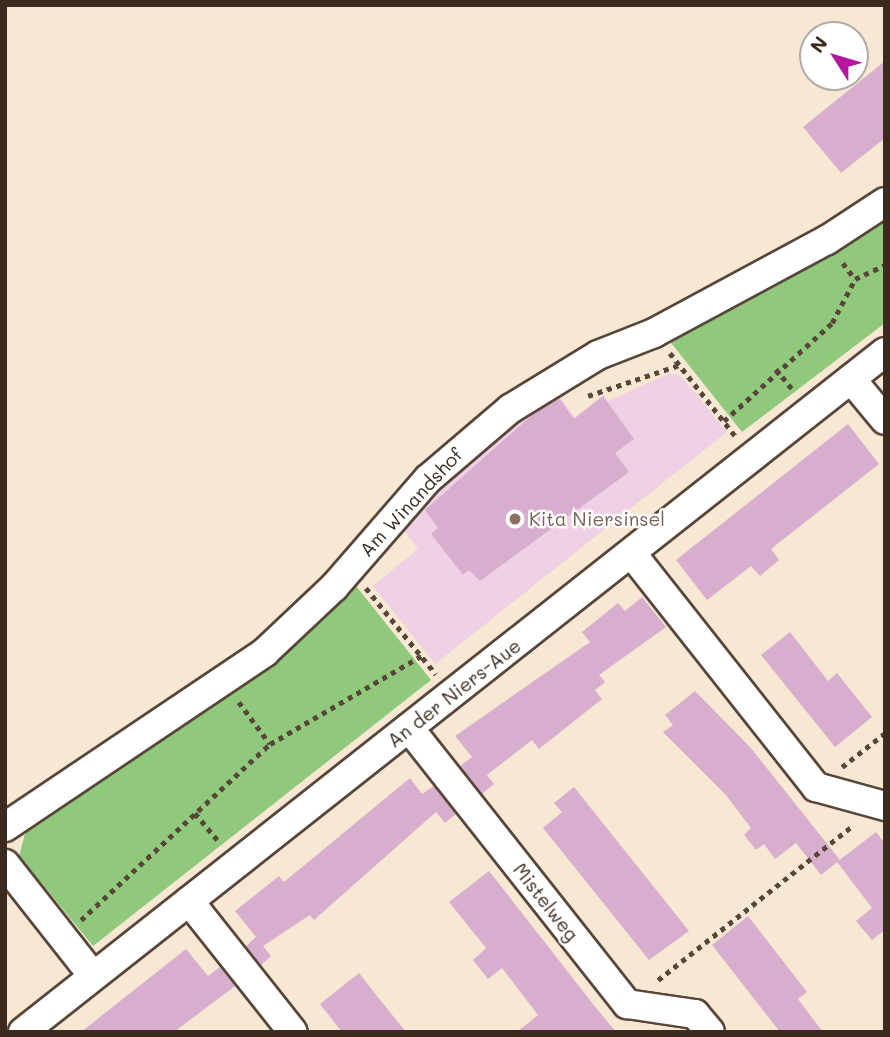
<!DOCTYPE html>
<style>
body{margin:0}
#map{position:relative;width:890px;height:1037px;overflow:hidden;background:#f6e8d3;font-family:Mali,sans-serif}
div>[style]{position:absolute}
.built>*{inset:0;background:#f0d0e4}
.green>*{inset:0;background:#90c97c}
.building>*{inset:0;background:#d8aecf}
.path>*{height:4.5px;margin-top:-2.25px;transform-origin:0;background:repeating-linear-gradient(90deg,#574639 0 5px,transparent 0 10px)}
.roads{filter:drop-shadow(2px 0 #574639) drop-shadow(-2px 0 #574639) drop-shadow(0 2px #574639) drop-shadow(0 -2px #574639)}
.minor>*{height:28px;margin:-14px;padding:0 14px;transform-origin:14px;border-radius:14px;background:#fff}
.dots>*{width:19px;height:19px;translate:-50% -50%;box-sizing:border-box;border:4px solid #fff;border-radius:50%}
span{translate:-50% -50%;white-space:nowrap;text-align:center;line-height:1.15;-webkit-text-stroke:5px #fff;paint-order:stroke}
.street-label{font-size:19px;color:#3b2a1e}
.education-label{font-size:19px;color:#785e54}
.left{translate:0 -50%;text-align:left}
.frame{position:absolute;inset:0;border:7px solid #3b2a1e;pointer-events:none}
.north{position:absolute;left:799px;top:21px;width:70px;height:70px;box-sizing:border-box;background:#fff;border:2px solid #b1aaa5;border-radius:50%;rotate:307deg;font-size:19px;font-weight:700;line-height:28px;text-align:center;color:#3b2a1e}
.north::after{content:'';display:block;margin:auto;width:24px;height:32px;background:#b5179e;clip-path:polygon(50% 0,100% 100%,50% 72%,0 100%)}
</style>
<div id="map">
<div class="built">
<i style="clip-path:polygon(670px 373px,681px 376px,727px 432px,435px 664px,373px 586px,418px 549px,403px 529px,490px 440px,559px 396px,575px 417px,603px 395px,608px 401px)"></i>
</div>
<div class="green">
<i style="clip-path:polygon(885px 216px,885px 323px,742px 432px,668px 339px)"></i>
<i style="clip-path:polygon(352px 581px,431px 680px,93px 946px,19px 856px,28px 823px)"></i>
</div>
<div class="building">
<i style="clip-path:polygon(885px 61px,885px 138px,841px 173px,803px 127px)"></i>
<i style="clip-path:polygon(603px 396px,634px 439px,615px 453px,629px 472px,480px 581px,469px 570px,463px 575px,431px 534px,438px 528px,425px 510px,532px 415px,559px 398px,574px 419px)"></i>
<i style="clip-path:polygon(848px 424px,879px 464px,771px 549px,779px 560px,760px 576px,751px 566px,707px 600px,676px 560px)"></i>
<i style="clip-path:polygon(642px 597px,666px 627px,599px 675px,605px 682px,595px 690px,602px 699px,539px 749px,532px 740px,487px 775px,494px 784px,482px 794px,460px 766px,472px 757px,455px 736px,590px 642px,582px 632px,618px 603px,625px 611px)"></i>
<i style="clip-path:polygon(790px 632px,828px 681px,837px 673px,872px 717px,835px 747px,761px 655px)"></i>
<i style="clip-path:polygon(695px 691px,750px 747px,840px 860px,821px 875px,796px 843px,775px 859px,764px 844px,756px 850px,744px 835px,751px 828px,726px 795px,663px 732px,673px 725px,665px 715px)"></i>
<i style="clip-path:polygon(410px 778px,422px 794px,434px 786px,456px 814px,445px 823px,436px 812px,314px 920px,310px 915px,263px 946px,271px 956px,261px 965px,246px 946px,256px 937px,235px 911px,279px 876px,284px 882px)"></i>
<i style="clip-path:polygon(574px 787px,689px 931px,649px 960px,543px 828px,562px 812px,554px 803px)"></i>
<i style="clip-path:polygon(876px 832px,885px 844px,885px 930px,872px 940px,856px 921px,872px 908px,837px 862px)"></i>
<i style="clip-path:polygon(489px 871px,593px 1004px,616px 1032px,517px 1032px,538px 1015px,502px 968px,488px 979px,473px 960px,486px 948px,449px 902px)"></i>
<i style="clip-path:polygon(748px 916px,807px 992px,798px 999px,823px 1032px,780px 1032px,712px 945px)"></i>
<i style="clip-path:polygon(186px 949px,208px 976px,220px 967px,235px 986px,174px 1032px,81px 1032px)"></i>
<i style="clip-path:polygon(359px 973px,377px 996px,406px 1032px,342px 1032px,320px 1004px)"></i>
</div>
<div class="path">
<i style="left:843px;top:263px;width:20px;rotate:53deg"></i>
<i style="left:670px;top:353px;width:107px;rotate:51.8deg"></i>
<i style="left:776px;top:369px;width:27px;rotate:51deg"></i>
<i style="left:588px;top:396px;width:96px;rotate:-18.8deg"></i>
<i style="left:724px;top:421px;width:146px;rotate:-42.2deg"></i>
<i style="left:832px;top:323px;width:50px;rotate:-62.4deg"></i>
<i style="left:855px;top:279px;width:33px;rotate:-25deg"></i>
<i style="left:366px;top:588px;width:111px;rotate:50.9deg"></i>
<i style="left:239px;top:702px;width:52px;rotate:53.6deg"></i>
<i style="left:842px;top:767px;width:55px;rotate:-38.3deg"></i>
<i style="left:195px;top:813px;width:38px;rotate:50deg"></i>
<i style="left:81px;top:920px;width:258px;rotate:-43deg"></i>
<i style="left:270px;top:744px;width:175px;rotate:-30.2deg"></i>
<i style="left:658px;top:980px;width:246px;rotate:-38.4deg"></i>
</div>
<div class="roads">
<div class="minor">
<i style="left:851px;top:379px;width:53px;rotate:50.3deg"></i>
<i style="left:632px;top:554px;width:297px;rotate:51.7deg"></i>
<i style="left:816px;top:787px;width:72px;rotate:15.4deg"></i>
<i style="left:409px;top:728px;width:352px;rotate:51.7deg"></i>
<i style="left:627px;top:1004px;width:69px;rotate:8.4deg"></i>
<i style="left:695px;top:1014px;width:23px;rotate:50deg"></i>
<i style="left:5px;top:827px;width:313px;rotate:-33.9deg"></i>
<i style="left:265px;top:652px;width:95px;rotate:-43.3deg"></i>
<i style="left:334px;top:587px;width:143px;rotate:-49deg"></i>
<i style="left:428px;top:479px;width:108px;rotate:-40.5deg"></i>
<i style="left:510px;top:409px;width:103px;rotate:-31.5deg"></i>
<i style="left:598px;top:355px;width:60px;rotate:-21.4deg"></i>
<i style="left:654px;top:333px;width:196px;rotate:-28.3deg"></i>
<i style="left:827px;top:240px;width:69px;rotate:-33.2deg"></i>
<i style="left:5px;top:864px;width:142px;rotate:51.8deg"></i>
<i style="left:189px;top:901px;width:167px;rotate:51.6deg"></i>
<i style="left:23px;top:1032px;width:1098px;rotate:-38.27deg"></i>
</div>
</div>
<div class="dots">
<i style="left:515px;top:519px;background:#8d6e63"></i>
</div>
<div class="street-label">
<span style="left:411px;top:502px;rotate:-47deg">Am Winandshof</span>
<span style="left:454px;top:693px;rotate:-38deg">An der Niers-Aue</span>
<span style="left:546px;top:902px;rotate:52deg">Mistelweg</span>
</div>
<div class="education-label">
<span class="left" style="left:529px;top:519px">Kita Niersinsel</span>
</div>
<div class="frame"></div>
<div class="north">N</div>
</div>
